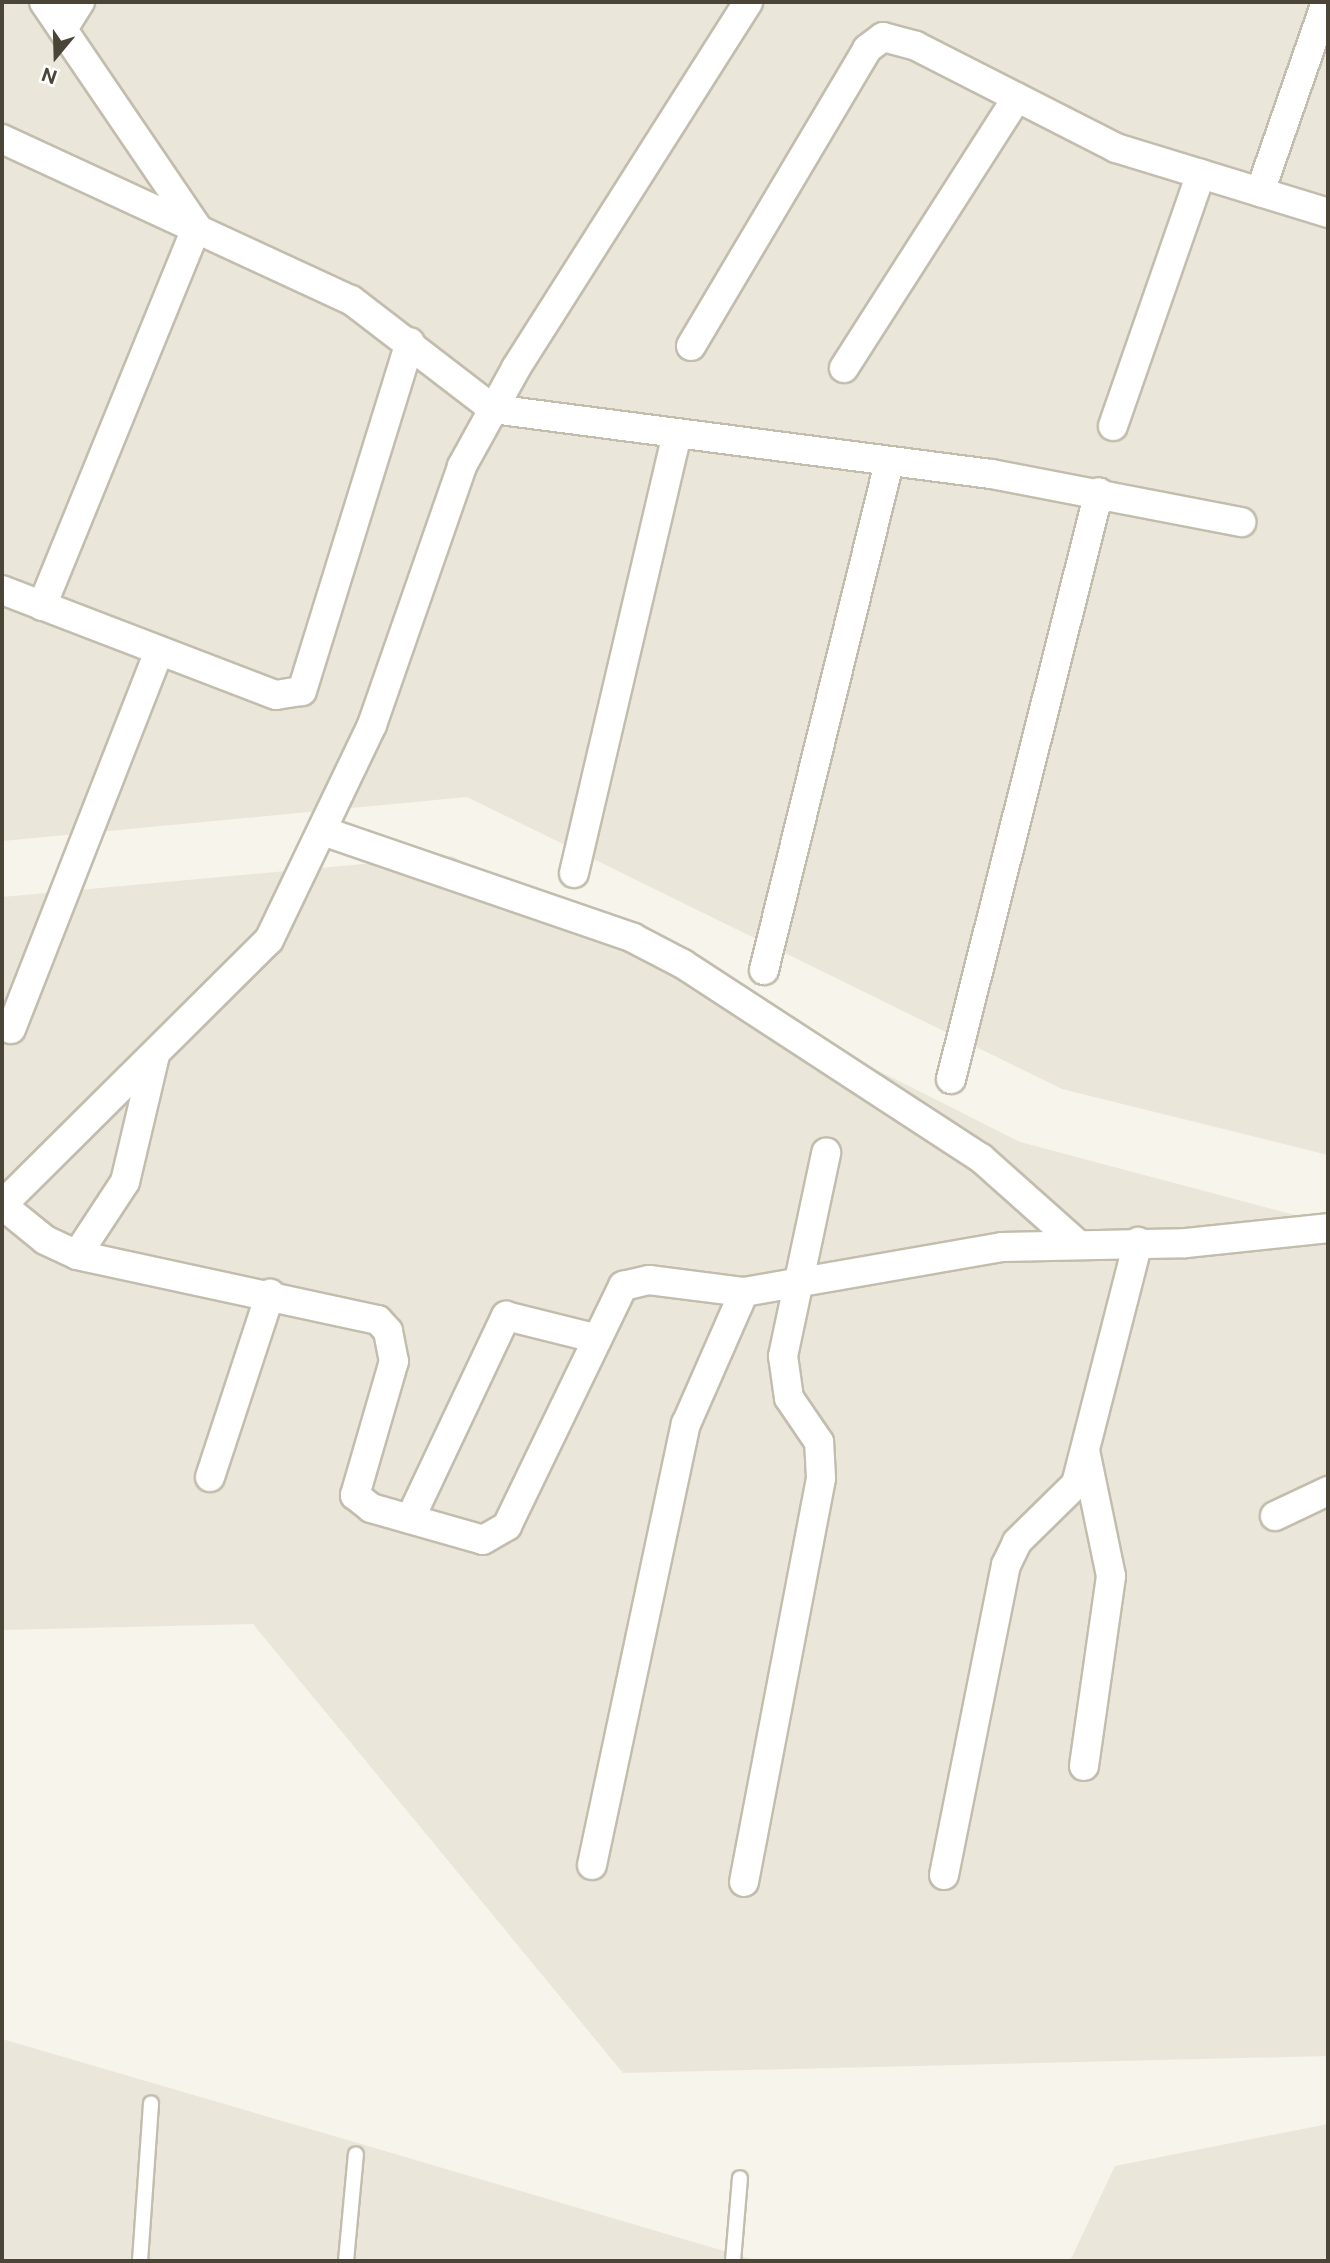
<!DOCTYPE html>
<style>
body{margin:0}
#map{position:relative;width:1330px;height:2263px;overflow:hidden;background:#f6f4eb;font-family:"Public Sans",sans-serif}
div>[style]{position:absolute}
.residential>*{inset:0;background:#eae6d9}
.roads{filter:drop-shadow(2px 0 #c2bdad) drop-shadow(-2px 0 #c2bdad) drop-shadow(0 2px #c2bdad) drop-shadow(0 -2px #c2bdad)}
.service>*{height:14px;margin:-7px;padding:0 7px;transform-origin:7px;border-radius:7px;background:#fff}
.minor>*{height:28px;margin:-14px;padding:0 14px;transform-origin:14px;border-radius:14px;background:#fff}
span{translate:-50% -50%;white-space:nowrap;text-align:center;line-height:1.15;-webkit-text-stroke:5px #fff;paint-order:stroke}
.frame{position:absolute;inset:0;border:4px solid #4b4538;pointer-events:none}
.north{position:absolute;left:21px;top:21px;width:70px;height:70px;-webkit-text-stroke:5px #fff;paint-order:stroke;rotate:199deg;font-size:19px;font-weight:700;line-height:28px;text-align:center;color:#4b4538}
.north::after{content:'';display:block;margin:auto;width:24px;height:32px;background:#4b4538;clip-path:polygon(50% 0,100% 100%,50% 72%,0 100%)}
</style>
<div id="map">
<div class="residential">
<i style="clip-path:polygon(2px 2px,1328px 2px,1328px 1155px,1062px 1089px,467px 797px,2px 841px)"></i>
<i style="clip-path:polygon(452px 856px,1020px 1142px,1328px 1224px,1328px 2056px,623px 2073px,253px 1624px,2px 1630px,2px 897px)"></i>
<i style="clip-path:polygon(2px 2039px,351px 2141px,758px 2261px,2px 2261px)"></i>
<i style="clip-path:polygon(1328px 2124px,1328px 2261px,1070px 2261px,1115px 2166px)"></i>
</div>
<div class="roads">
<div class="service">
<i style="left:140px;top:2261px;width:158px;rotate:-86deg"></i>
<i style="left:346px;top:2261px;width:107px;rotate:-84.7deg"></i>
<i style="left:733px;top:2261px;width:83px;rotate:-85.2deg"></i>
</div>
<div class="minor">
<i style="left:63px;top:29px;width:32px;rotate:-58deg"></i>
<i style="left:2px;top:139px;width:384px;rotate:24.8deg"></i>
<i style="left:351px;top:300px;width:179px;rotate:37.5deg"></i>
<i style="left:493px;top:409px;width:502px;rotate:7.44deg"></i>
<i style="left:991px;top:474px;width:255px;rotate:10.9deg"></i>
<i style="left:1260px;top:192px;width:201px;rotate:-70.8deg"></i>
<i style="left:691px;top:346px;width:345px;rotate:-59.3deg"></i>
<i style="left:867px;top:49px;width:20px;rotate:-37deg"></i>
<i style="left:883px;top:37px;width:34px;rotate:15deg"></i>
<i style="left:916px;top:46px;width:225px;rotate:27deg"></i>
<i style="left:1116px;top:148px;width:222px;rotate:17deg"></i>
<i style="left:844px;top:368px;width:321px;rotate:-57.4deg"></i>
<i style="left:1113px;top:426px;width:267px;rotate:-70.8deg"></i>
<i style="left:2px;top:590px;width:293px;rotate:21deg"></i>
<i style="left:276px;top:695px;width:26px;rotate:-9deg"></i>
<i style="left:302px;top:691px;width:365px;rotate:-72.8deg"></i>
<i style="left:42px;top:606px;width:409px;rotate:-67.8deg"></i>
<i style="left:197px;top:227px;width:272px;rotate:-124.2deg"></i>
<i style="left:323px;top:831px;width:328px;rotate:19deg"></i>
<i style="left:633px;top:938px;width:56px;rotate:27.5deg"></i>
<i style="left:683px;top:964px;width:356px;rotate:33.1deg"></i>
<i style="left:981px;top:1158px;width:125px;rotate:41.7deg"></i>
<i style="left:574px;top:873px;width:451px;rotate:-76.8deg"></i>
<i style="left:764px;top:970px;width:522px;rotate:-76.15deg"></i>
<i style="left:11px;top:1029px;width:406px;rotate:-68.6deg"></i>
<i style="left:951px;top:1079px;width:605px;rotate:-75.85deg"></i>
<i style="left:2px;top:1205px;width:55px;rotate:39.1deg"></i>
<i style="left:45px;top:1240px;width:35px;rotate:25deg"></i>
<i style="left:77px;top:1255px;width:308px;rotate:12.2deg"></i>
<i style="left:378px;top:1320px;width:15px;rotate:48deg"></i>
<i style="left:388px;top:1331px;width:31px;rotate:79deg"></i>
<i style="left:394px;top:1361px;width:140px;rotate:106.2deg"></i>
<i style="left:355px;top:1495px;width:21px;rotate:39deg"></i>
<i style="left:371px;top:1508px;width:116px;rotate:15.9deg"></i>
<i style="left:483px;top:1540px;width:28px;rotate:-30deg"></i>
<i style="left:507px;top:1526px;width:267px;rotate:-64.2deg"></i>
<i style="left:623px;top:1286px;width:27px;rotate:-13deg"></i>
<i style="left:649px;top:1280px;width:96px;rotate:7.2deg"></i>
<i style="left:744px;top:1292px;width:262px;rotate:-9.9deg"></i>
<i style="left:1002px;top:1247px;width:184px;rotate:-1.2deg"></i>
<i style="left:1186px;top:1243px;width:143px;rotate:-6deg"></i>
<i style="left:2px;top:1205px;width:376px;rotate:-44.8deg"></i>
<i style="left:269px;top:940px;width:238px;rotate:-64.4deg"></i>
<i style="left:372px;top:725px;width:274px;rotate:-70.8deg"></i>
<i style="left:462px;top:466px;width:112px;rotate:-61.1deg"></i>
<i style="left:516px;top:368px;width:433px;rotate:-57.6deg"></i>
<i style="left:77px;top:1255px;width:87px;rotate:-56.7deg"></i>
<i style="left:125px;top:1182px;width:130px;rotate:-76.7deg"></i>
<i style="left:210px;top:1477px;width:193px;rotate:-71.8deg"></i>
<i style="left:1275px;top:1516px;width:59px;rotate:-25.3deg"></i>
<i style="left:410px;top:1519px;width:225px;rotate:-64.7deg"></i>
<i style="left:506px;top:1316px;width:91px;rotate:14deg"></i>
<i style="left:1084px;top:1766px;width:192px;rotate:-81.9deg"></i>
<i style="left:1111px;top:1576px;width:128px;rotate:-101.7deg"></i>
<i style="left:592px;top:1865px;width:451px;rotate:-78deg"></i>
<i style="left:686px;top:1424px;width:144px;rotate:-66.3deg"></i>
<i style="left:944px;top:1875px;width:316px;rotate:-78.7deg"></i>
<i style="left:1006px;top:1565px;width:25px;rotate:-64deg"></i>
<i style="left:1017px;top:1542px;width:83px;rotate:-44.5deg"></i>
<i style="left:1076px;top:1484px;width:250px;rotate:-75.6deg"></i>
<i style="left:744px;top:1882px;width:411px;rotate:-79.2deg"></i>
<i style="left:821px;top:1478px;width:36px;rotate:-93deg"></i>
<i style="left:819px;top:1442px;width:53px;rotate:-124.3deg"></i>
<i style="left:789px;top:1398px;width:42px;rotate:-98.1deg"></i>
<i style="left:783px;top:1356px;width:208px;rotate:-78deg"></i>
</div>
</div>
<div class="frame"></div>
<div class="north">N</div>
</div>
